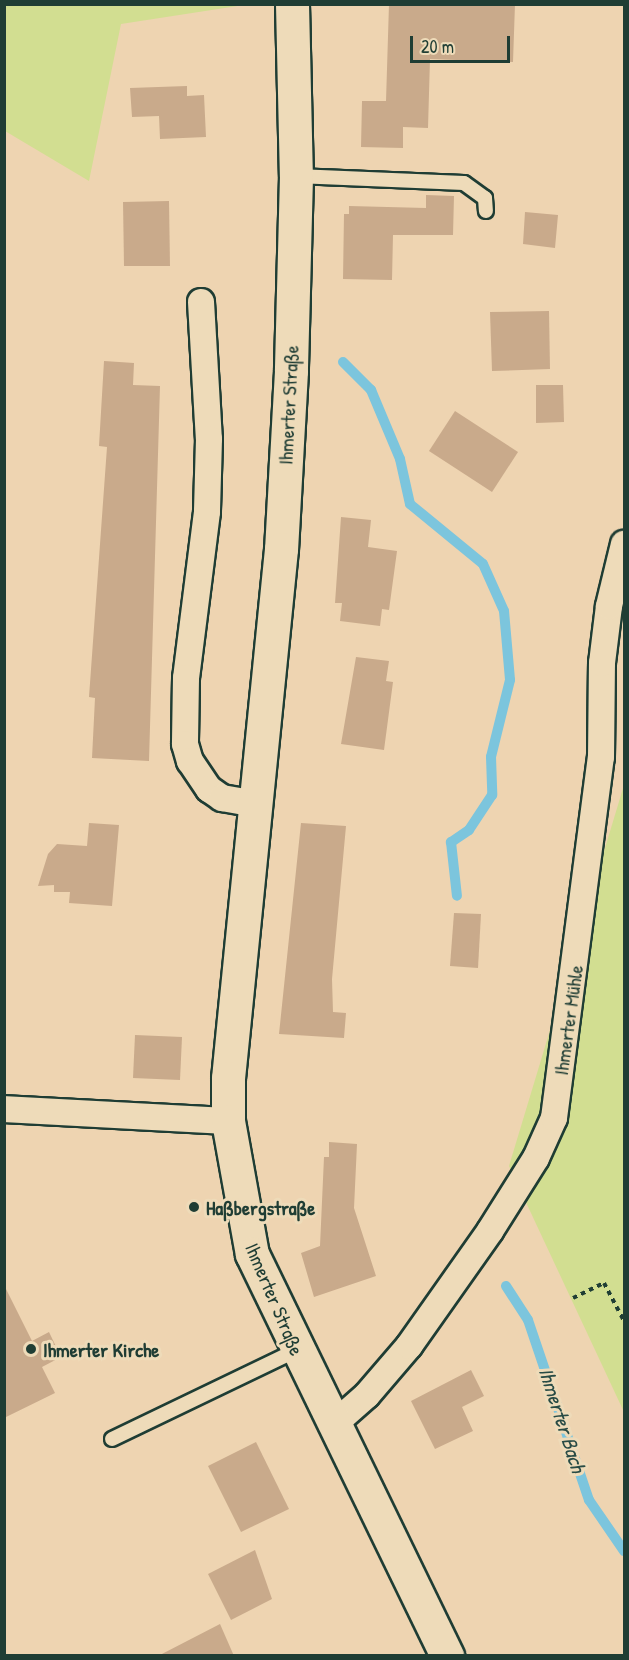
<!DOCTYPE html>
<meta charset="utf-8">
<style>
body{margin:0}
#map{position:relative;width:629px;height:1660px;overflow:hidden;background:#eed4b1;font-family:"Patrick Hand",sans-serif}
div>[style]{position:absolute}
.green>*{inset:0;background:#d2de91}
.stream>*{height:10px;margin:-5px;padding:0 5px;transform-origin:5px;border-radius:5px;background:#7cc5dd}
.building>*{inset:0;background:#c9aa8b}
.path>*{height:4px;margin-top:-2px;transform-origin:0;background:repeating-linear-gradient(90deg,#1f3d34 0 4.5px,transparent 0 9px)}
.roads{filter:drop-shadow(2px 0 #1f3d34) drop-shadow(-2px 0 #1f3d34) drop-shadow(0 2px #1f3d34) drop-shadow(0 -2px #1f3d34)}
.service>*{height:14px;margin:-7px;padding:0 7px;transform-origin:7px;border-radius:7px;background:#eedbb9}
.minor>*{height:26px;margin:-13px;padding:0 13px;transform-origin:13px;border-radius:13px;background:#eedbb9}
.secondary>*{height:33px;margin:-16.5px;padding:0 16.5px;transform-origin:16.5px;border-radius:16.5px;background:#eedbb9}
.dots>*{width:16px;height:16px;translate:-50% -50%;box-sizing:border-box;border:3px solid #eedbb9;border-radius:50%}
span{translate:-50% -50%;white-space:nowrap;text-align:center;line-height:1.15;-webkit-text-stroke:6px #eedbb9;paint-order:stroke}
.street-label{font-size:20px;color:#1f3d34}
.poi-label{font-size:20px;color:#1f3d34;font-weight:700}
.left{translate:0 -50%;text-align:left}
.water-label{font-size:21px;color:#284b45;font-style:italic}
.frame{position:absolute;inset:0;border:6px solid #1f3d34;pointer-events:none}
.scale{position:absolute;left:410px;top:36px;width:100px;height:27px;box-sizing:border-box;border:3px solid #1f3d34;border-top:0;padding-left:8px;font-size:18px;line-height:21px;white-space:nowrap;color:#1f3d34;-webkit-text-stroke:4px #eedbb9;paint-order:stroke}
</style>
<div id="map">
<div class="green">
<i style="clip-path:polygon(5px 4px,244px 4px,244px 5px,121px 24px,89px 181px,5px 131px)"></i>
<i style="clip-path:polygon(624px 785px,624px 1412px,509px 1166px)"></i>
</div>
<div class="stream">
<i style="left:343px;top:362px;width:40px;rotate:45deg"></i>
<i style="left:371px;top:390px;width:75px;rotate:67.2deg"></i>
<i style="left:400px;top:459px;width:46px;rotate:77.5deg"></i>
<i style="left:410px;top:504px;width:94px;rotate:39.4deg"></i>
<i style="left:483px;top:564px;width:51px;rotate:65.9deg"></i>
<i style="left:504px;top:611px;width:69px;rotate:85deg"></i>
<i style="left:510px;top:680px;width:79px;rotate:103.9deg"></i>
<i style="left:491px;top:757px;width:38px;rotate:88deg"></i>
<i style="left:492px;top:795px;width:42px;rotate:123.3deg"></i>
<i style="left:469px;top:830px;width:22px;rotate:146deg"></i>
<i style="left:451px;top:842px;width:54px;rotate:83.7deg"></i>
<i style="left:506px;top:1286px;width:40px;rotate:57.1deg"></i>
<i style="left:528px;top:1320px;width:190px;rotate:71.3deg"></i>
<i style="left:589px;top:1500px;width:62px;rotate:55.5deg"></i>
</div>
<div class="building">
<i style="clip-path:polygon(389px 4px,515px 4px,513px 62px,430px 59px,428px 128px,403px 127px,403px 148px,361px 147px,362px 101px,386px 101px)"></i>
<i style="clip-path:polygon(187px 86px,187px 96px,204px 95px,206px 137px,160px 139px,159px 116px,132px 117px,130px 88px)"></i>
<i style="clip-path:polygon(426px 195px,454px 196px,453px 235px,393px 235px,392px 280px,343px 279px,344px 214px,349px 214px,349px 206px,426px 208px)"></i>
<i style="clip-path:polygon(169px 201px,170px 266px,124px 266px,123px 202px)"></i>
<i style="clip-path:polygon(525px 212px,558px 215px,555px 248px,523px 244px)"></i>
<i style="clip-path:polygon(549px 311px,550px 369px,492px 371px,490px 312px)"></i>
<i style="clip-path:polygon(104px 361px,134px 363px,133px 385px,160px 386px,149px 761px,92px 758px,95px 698px,89px 697px,107px 447px,99px 446px)"></i>
<i style="clip-path:polygon(536px 385px,563px 385px,564px 422px,536px 423px)"></i>
<i style="clip-path:polygon(455px 411px,518px 452px,492px 492px,429px 451px)"></i>
<i style="clip-path:polygon(341px 517px,371px 520px,368px 547px,397px 551px,389px 610px,382px 609px,380px 626px,340px 621px,342px 603px,335px 603px)"></i>
<i style="clip-path:polygon(356px 657px,389px 661px,386px 681px,393px 682px,384px 750px,341px 744px)"></i>
<i style="clip-path:polygon(89px 823px,119px 825px,112px 906px,69px 903px,70px 892px,54px 892px,54px 885px,38px 886px,48px 854px,57px 844px,87px 846px)"></i>
<i style="clip-path:polygon(301px 823px,346px 826px,332px 979px,333px 1012px,346px 1013px,344px 1038px,279px 1034px)"></i>
<i style="clip-path:polygon(454px 913px,481px 914px,478px 968px,450px 966px)"></i>
<i style="clip-path:polygon(135px 1035px,182px 1037px,180px 1080px,133px 1078px)"></i>
<i style="clip-path:polygon(329px 1142px,357px 1144px,354px 1208px,376px 1276px,314px 1297px,301px 1253px,320px 1246px,324px 1157px,329px 1157px)"></i>
<i style="clip-path:polygon(4px 1285px,32px 1341px,49px 1332px,61px 1357px,42px 1367px,55px 1393px,4px 1418px)"></i>
<i style="clip-path:polygon(471px 1370px,484px 1396px,462px 1407px,473px 1431px,435px 1449px,411px 1401px)"></i>
<i style="clip-path:polygon(256px 1442px,289px 1509px,241px 1532px,208px 1466px)"></i>
<i style="clip-path:polygon(255px 1550px,272px 1599px,231px 1620px,208px 1574px)"></i>
<i style="clip-path:polygon(220px 1624px,234px 1656px,158px 1656px)"></i>
</div>
<div class="path">
<i style="left:573px;top:1298px;width:34px;rotate:-26deg"></i>
<i style="left:604px;top:1283px;width:43px;rotate:62.2deg"></i>
</div>
<div class="roads">
<div class="service">
<i style="left:296px;top:176px;width:168px;rotate:2.4deg"></i>
<i style="left:464px;top:183px;width:26px;rotate:36deg"></i>
<i style="left:485px;top:198px;width:13px;rotate:86deg"></i>
<i style="left:112px;top:1439px;width:203px;rotate:-25.7deg"></i>
</div>
<div class="minor">
<i style="left:201px;top:302px;width:137px;rotate:86.7deg"></i>
<i style="left:209px;top:439px;width:73px;rotate:91.6deg"></i>
<i style="left:207px;top:512px;width:167px;rotate:97.2deg"></i>
<i style="left:186px;top:678px;width:66px;rotate:90.9deg"></i>
<i style="left:185px;top:744px;width:18px;rotate:74deg"></i>
<i style="left:190px;top:761px;width:34px;rotate:56deg"></i>
<i style="left:209px;top:789px;width:16px;rotate:35deg"></i>
<i style="left:222px;top:798px;width:34px;rotate:10deg"></i>
<i style="left:4px;top:1109px;width:224px;rotate:3.1deg"></i>
<i style="left:333px;top:1425px;width:45px;rotate:-41.4deg"></i>
<i style="left:367px;top:1395px;width:65px;rotate:-49.4deg"></i>
<i style="left:409px;top:1346px;width:141px;rotate:-54.8deg"></i>
<i style="left:490px;top:1231px;width:86px;rotate:-57.8deg"></i>
<i style="left:536px;top:1158px;width:44px;rotate:-65.8deg"></i>
<i style="left:554px;top:1118px;width:364px;rotate:-82.6deg"></i>
<i style="left:601px;top:757px;width:94px;rotate:-89.4deg"></i>
<i style="left:602px;top:663px;width:57px;rotate:-83deg"></i>
<i style="left:609px;top:606px;width:64px;rotate:-76.4deg"></i>
</div>
<div class="secondary">
<i style="left:292px;top:4px;width:172px;rotate:88.7deg"></i>
<i style="left:296px;top:176px;width:195px;rotate:91.5deg"></i>
<i style="left:291px;top:371px;width:178px;rotate:93.2deg"></i>
<i style="left:281px;top:549px;width:532px;rotate:95.72deg"></i>
<i style="left:228px;top:1078px;width:43px;rotate:90deg"></i>
<i style="left:228px;top:1121px;width:135px;rotate:79.8deg"></i>
<i style="left:252px;top:1254px;width:447px;rotate:64.1deg"></i>
</div>
</div>
<div class="dots">
<i style="left:194px;top:1207px;background:#1f3d34"></i>
<i style="left:31px;top:1349px;background:#1f3d34"></i>
</div>
<div class="street-label">
<span style="left:288px;top:405px;rotate:-87deg">Ihmerter Straße</span>
<span style="left:568px;top:1020px;rotate:-82deg">Ihmerter Mühle</span>
<span style="left:275px;top:1299px;rotate:67deg">Ihmerter Straße</span>
</div>
<div class="poi-label">
<span class="left" style="left:206px;top:1207px">Haßbergstraße</span>
<span class="left" style="left:43px;top:1349px">Ihmerter Kirche</span>
</div>
<div class="water-label">
<span style="left:562px;top:1420px;rotate:72deg">Ihmerter Bach</span>
</div>
<div class="frame"></div>
<div class="scale">20 m</div>
</div>
